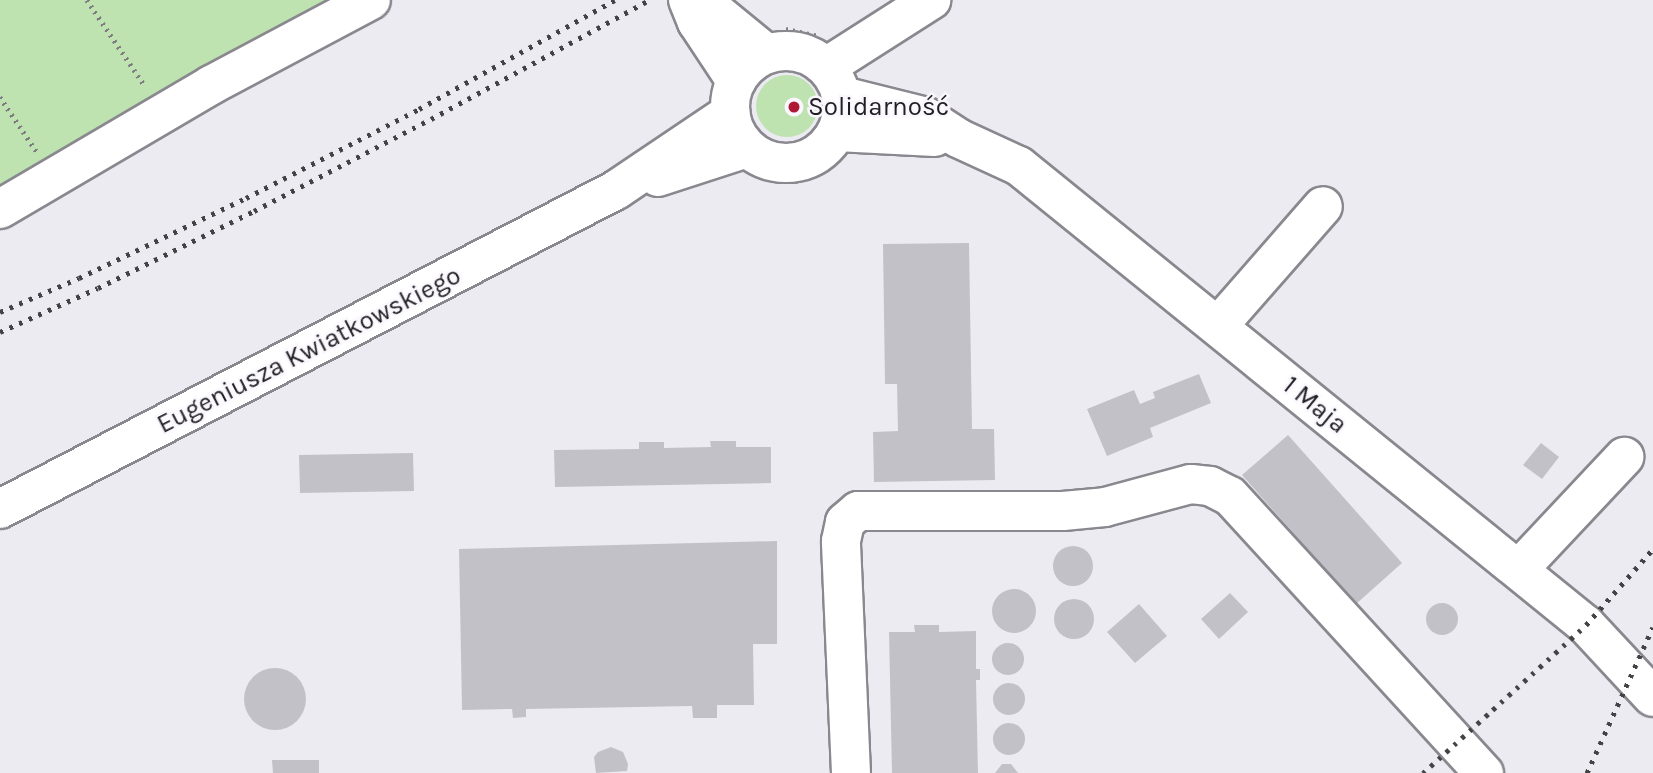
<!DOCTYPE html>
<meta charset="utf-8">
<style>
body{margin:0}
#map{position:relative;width:1653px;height:773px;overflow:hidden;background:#edebf2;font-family:Karla,sans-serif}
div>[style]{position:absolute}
.green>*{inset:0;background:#bee3b1}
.round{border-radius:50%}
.building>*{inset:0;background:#c3c1c8}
.path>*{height:4.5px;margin-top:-2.25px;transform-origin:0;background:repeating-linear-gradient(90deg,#7d7b80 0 2px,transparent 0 7px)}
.roads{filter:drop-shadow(2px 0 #8a888f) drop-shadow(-2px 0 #8a888f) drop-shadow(0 2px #8a888f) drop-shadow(0 -2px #8a888f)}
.minor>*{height:38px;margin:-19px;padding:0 19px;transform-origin:19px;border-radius:19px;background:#fff}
.minor>.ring{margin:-19px;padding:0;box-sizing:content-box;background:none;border:38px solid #fff;border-radius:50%}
.rail>*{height:5px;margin-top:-2.5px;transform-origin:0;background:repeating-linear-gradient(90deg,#434245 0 3.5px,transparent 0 10.5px)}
.dots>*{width:19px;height:19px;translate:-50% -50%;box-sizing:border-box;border:4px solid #faf8fe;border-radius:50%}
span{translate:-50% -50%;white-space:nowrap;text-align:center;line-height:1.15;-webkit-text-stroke:5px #faf8fe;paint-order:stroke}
.poi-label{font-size:26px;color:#201f22}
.left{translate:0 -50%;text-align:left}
.street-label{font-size:26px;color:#201f22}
</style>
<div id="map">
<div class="green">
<i style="clip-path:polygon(0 0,330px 0,0 192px)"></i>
<i class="round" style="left:756px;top:75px;width:62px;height:62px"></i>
</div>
<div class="building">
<i style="clip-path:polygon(969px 243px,972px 429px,994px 429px,995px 480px,874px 482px,873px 432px,898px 431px,897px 384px,885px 384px,883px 244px)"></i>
<i style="clip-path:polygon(1199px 374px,1211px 403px,1150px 428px,1153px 437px,1107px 456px,1087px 409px,1134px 390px,1140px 404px,1155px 398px,1153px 392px)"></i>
<i style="clip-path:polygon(1288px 435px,1402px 563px,1356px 604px,1242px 475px)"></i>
<i style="clip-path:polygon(710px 441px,736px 441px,736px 447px,771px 447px,771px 483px,555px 487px,554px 450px,639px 449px,639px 442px,664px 442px,664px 448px,711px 447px)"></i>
<i style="clip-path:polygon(1541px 443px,1559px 457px,1542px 479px,1523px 465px)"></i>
<i style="clip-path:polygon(413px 453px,414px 491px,300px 493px,299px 455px)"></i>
<i style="clip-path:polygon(777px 541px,777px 644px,753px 644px,754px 705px,717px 705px,717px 718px,693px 718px,692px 706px,526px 709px,526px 717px,513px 718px,512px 709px,462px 710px,459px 549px)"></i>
<i class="round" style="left:1053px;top:546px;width:40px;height:40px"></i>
<i class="round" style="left:992px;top:589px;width:44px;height:44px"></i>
<i style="clip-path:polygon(1230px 593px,1248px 612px,1219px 639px,1201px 619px)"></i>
<i class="round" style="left:1054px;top:599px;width:40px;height:40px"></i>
<i class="round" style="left:1426px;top:603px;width:32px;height:32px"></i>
<i style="clip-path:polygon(1139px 604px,1167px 636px,1135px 663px,1107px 632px)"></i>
<i style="clip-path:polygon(914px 625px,939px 625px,939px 632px,976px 631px,976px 669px,980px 669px,980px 680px,976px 680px,978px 773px,892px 773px,889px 632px,915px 632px)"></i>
<i class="round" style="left:992px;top:643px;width:32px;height:32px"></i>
<i class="round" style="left:244px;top:668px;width:62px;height:62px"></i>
<i class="round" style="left:993px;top:683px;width:32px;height:32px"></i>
<i class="round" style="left:993px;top:723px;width:32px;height:32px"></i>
<i style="clip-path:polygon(611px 747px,623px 752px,628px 764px,627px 771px,596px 773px,594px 757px,598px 752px)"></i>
<i style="clip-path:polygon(272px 760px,319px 760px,319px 773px,273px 773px)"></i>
<i style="clip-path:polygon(1002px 764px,1011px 764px,1018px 773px,995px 773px)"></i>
</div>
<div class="path">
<i style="left:87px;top:0;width:104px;rotate:56deg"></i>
<i style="left:786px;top:29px;width:33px;rotate:12deg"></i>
<i style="left:0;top:97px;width:66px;rotate:56.1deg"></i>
<i style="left:759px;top:176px;width:16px;rotate:15deg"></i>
<i style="left:774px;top:180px;width:21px;rotate:3deg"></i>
<i style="left:795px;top:181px;width:22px;rotate:-16deg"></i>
<i style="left:816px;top:175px;width:20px;rotate:-33deg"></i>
</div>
<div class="roads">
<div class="minor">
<i style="left:688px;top:0;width:24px;rotate:68deg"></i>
<i style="left:697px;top:22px;width:71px;rotate:56.5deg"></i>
<i style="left:691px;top:0;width:23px;rotate:23deg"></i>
<i style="left:712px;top:9px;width:71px;rotate:39.3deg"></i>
<i class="ring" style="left:730px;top:51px;width:74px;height:74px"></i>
<i style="left:826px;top:67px;width:125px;rotate:-32.5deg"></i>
<i style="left:842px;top:96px;width:87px;rotate:14deg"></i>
<i style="left:926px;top:117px;width:38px;rotate:33deg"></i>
<i style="left:958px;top:138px;width:67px;rotate:24.7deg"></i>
<i style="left:1019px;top:166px;width:729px;rotate:38.99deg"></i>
<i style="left:1586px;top:625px;width:98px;rotate:47.1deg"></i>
<i style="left:837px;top:132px;width:98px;rotate:2.9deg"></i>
<i style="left:658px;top:177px;width:94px;rotate:-18deg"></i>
<i style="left:0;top:209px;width:245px;rotate:-30.4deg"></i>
<i style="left:211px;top:85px;width:181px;rotate:-28deg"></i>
<i style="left:1218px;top:326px;width:159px;rotate:-48.8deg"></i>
<i style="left:0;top:509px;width:694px;rotate:-27.38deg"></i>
<i style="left:616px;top:190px;width:138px;rotate:-34deg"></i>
<i style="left:1519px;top:569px;width:154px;rotate:-46.8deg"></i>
<i style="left:851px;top:773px;width:232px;rotate:-92.5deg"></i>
<i style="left:841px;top:541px;width:19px;rotate:-78deg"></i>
<i style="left:845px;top:522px;width:17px;rotate:-40deg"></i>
<i style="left:858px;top:511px;width:205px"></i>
<i style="left:1063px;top:511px;width:42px;rotate:-5.4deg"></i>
<i style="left:1105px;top:507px;width:89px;rotate:-15deg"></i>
<i style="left:1191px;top:484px;width:19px;rotate:6deg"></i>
<i style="left:1210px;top:486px;width:22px;rotate:27deg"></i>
<i style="left:1230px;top:496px;width:376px;rotate:47.5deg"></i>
</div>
</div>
<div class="rail">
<i style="left:0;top:312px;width:86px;rotate:-23.3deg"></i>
<i style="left:79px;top:278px;width:185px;rotate:-25.6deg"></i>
<i style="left:246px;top:198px;width:195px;rotate:-27.2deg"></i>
<i style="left:419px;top:109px;width:224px;rotate:-29.1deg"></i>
<i style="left:0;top:332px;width:107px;rotate:-24.2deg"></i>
<i style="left:98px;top:288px;width:174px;rotate:-26.3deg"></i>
<i style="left:254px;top:211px;width:199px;rotate:-27.5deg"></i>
<i style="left:431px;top:119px;width:248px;rotate:-28.6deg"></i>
<i style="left:1423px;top:773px;width:220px;rotate:-42.2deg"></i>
<i style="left:1586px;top:625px;width:101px;rotate:-48.6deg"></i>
<i style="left:1587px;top:773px;width:160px;rotate:-65.7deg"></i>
</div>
<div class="dots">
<i style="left:794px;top:107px;background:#ae1935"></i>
</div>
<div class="poi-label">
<span class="left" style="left:808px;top:107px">Solidarność</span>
</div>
<div class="street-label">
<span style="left:309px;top:350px;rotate:-27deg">Eugeniusza Kwiatkowskiego</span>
<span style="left:1315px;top:405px;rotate:39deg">1 Maja</span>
</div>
</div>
